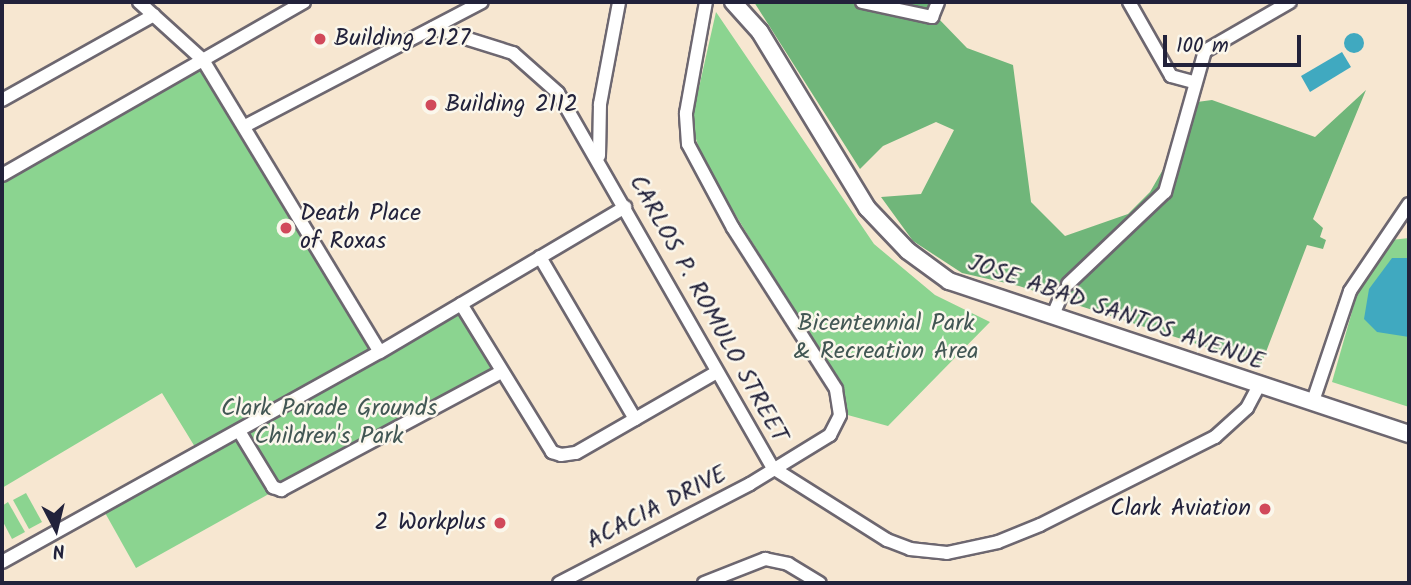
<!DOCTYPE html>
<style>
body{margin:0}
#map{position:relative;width:1411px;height:585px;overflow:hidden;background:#f7e7d1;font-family:Kalam,sans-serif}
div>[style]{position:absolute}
.green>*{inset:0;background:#8bd490}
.forest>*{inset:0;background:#70b67a}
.water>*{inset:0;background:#40a9c0}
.round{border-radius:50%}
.roads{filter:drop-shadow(2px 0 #6d6770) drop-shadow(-2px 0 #6d6770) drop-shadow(0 2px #6d6770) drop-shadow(0 -2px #6d6770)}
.minor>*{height:12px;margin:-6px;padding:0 6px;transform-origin:6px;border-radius:6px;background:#fff}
.major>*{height:16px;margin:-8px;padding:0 8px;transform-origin:8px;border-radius:8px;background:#fff}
.dots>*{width:19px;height:19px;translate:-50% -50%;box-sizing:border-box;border:4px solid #fbf7ec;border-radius:50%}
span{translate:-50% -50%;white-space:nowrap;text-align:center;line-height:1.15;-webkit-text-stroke:5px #fbf7ec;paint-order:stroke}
.poi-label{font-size:24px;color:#22223b}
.left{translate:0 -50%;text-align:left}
.right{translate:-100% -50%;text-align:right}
.street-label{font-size:24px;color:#22223b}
.park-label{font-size:24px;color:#425754}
.frame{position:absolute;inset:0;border:4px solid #22223b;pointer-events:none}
.north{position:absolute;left:21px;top:494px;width:70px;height:70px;-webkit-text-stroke:5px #fbf7ec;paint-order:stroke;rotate:173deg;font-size:19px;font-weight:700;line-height:28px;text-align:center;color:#22223b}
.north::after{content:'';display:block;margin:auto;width:24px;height:32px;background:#22223b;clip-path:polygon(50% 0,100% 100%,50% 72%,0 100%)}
.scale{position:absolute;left:1163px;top:35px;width:138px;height:32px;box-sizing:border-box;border:4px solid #22223b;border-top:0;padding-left:9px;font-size:21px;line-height:24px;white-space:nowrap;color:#22223b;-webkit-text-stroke:5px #fbf7ec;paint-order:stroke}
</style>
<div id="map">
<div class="green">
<i style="clip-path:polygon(716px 12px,874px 244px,935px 295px,990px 322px,888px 426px,844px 414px,841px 388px,704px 163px,693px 130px,693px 114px)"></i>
<i style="clip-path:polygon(204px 64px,373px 347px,195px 447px,162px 393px,2px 488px,2px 179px)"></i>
<i style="clip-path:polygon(1409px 238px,1409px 407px,1332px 382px,1359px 287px,1391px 240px)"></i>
<i style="clip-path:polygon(461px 312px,493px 369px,136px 568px,104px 511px)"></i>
<i style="clip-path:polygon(26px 493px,42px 522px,29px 529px,13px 500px)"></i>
<i style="clip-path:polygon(8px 502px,25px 532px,12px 539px,2px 520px,2px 506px)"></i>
</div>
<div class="forest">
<i style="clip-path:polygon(754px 2px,946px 2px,936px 16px,967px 48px,1013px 65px,1031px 202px,1065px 236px,1128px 214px,1150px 192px,1165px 166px,1182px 104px,1212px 100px,1315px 137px,1366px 90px,1313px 219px,1323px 228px,1320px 237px,1326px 240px,1323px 249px,1307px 245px,1261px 365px,1019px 286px,962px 273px,913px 241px,881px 197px,921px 194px,954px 130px,936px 122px,883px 146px,860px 169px)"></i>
</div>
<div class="water">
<i class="round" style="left:1344px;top:33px;width:20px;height:20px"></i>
<i style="clip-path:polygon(1342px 52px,1351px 67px,1310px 92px,1301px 76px)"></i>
<i style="clip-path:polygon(1392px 258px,1409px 258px,1409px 337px,1377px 332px,1364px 319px,1369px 289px)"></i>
</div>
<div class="roads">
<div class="minor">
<i style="left:139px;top:2px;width:86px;rotate:42.2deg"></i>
<i style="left:203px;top:60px;width:341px;rotate:58.8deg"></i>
<i style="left:862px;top:2px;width:72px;rotate:12.1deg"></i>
<i style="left:932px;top:17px;width:16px;rotate:-68deg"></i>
<i style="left:1129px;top:2px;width:85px;rotate:60.4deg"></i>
<i style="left:1171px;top:76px;width:24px;rotate:15deg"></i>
<i style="left:433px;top:28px;width:84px;rotate:17.4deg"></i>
<i style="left:513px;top:53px;width:60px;rotate:41.6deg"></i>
<i style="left:558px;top:93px;width:432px;rotate:60.2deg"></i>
<i style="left:773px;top:468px;width:135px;rotate:32.3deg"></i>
<i style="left:887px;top:540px;width:25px;rotate:21deg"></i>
<i style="left:910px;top:549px;width:37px;rotate:6deg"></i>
<i style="left:947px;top:553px;width:52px;rotate:-12.2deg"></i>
<i style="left:998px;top:542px;width:45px;rotate:-22deg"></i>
<i style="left:1040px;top:525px;width:196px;rotate:-26.7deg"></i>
<i style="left:1215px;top:437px;width:43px;rotate:-42.2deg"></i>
<i style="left:1247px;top:408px;width:26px;rotate:-62deg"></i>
<i style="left:2px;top:100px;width:174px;rotate:-29.2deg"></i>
<i style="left:245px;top:126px;width:267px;rotate:-27.6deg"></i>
<i style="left:599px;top:156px;width:52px;rotate:-88.9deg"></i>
<i style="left:600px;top:104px;width:104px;rotate:-79.4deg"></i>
<i style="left:2px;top:175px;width:348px;rotate:-29.8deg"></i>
<i style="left:540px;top:257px;width:188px;rotate:59.6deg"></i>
<i style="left:1068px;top:284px;width:134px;rotate:-43.5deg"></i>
<i style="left:1165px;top:192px;width:147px;rotate:-74.2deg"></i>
<i style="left:1205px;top:51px;width:98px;rotate:-30deg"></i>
<i style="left:461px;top:304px;width:174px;rotate:58.4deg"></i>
<i style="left:552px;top:452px;width:9px;rotate:18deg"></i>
<i style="left:561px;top:455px;width:15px;rotate:-8deg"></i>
<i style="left:576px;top:453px;width:160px;rotate:-29.9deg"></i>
<i style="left:1053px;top:315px;width:26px;rotate:-67deg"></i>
<i style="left:1313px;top:401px;width:116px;rotate:-71.4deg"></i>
<i style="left:1350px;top:291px;width:105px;rotate:-55.9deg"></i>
<i style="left:239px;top:431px;width:66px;rotate:58.7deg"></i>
<i style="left:273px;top:487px;width:9px;rotate:21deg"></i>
<i style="left:281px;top:490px;width:250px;rotate:-28.2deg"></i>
<i style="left:2px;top:562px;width:432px;rotate:-29.1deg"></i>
<i style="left:380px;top:352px;width:285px;rotate:-30.6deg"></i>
<i style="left:559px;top:583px;width:215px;rotate:-27.4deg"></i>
<i style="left:750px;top:484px;width:94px;rotate:-31.5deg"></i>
<i style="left:830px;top:435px;width:22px;rotate:-63deg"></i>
<i style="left:840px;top:415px;width:26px;rotate:-99deg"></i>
<i style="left:836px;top:389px;width:191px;rotate:-122.6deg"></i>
<i style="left:733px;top:228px;width:95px;rotate:-118.2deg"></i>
<i style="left:688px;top:144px;width:31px;rotate:-94deg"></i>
<i style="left:686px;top:113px;width:113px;rotate:-79.8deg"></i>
<i style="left:704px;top:583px;width:66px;rotate:-21.5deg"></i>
<i style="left:765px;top:559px;width:24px;rotate:12deg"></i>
<i style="left:788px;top:564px;width:37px;rotate:31deg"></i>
</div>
<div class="major">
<i style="left:733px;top:2px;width:40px;rotate:48deg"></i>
<i style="left:760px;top:32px;width:206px;rotate:58.7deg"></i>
<i style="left:867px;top:208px;width:59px;rotate:46.4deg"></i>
<i style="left:908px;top:251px;width:51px;rotate:36.2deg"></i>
<i style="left:949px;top:281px;width:485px;rotate:18.4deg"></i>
</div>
</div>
<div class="dots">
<i style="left:320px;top:39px;background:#d1495b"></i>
<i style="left:431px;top:105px;background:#d1495b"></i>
<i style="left:286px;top:228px;background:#d1495b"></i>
<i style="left:1265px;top:509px;background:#d1495b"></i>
<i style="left:500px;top:523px;background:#d1495b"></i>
</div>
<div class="poi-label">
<span class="left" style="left:334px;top:39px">Building 2127</span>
<span class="left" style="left:445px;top:105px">Building 2112</span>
<span class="left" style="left:300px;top:228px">Death Place<br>of Roxas</span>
<span class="right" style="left:1251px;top:509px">Clark Aviation</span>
<span class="right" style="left:486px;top:523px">2 Workplus</span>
</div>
<div class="street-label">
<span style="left:708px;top:309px;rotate:61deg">CARLOS P. ROMULO STREET</span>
<span style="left:1116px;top:313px;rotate:19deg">JOSE ABAD SANTOS AVENUE</span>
<span style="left:657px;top:508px;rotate:-27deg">ACACIA DRIVE</span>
</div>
<div class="park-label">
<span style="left:886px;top:338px">Bicentennial Park<br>&amp; Recreation Area</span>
<span style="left:329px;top:423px">Clark Parade Grounds<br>Children's Park</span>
</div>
<div class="frame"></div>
<div class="north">N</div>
<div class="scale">100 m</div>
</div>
